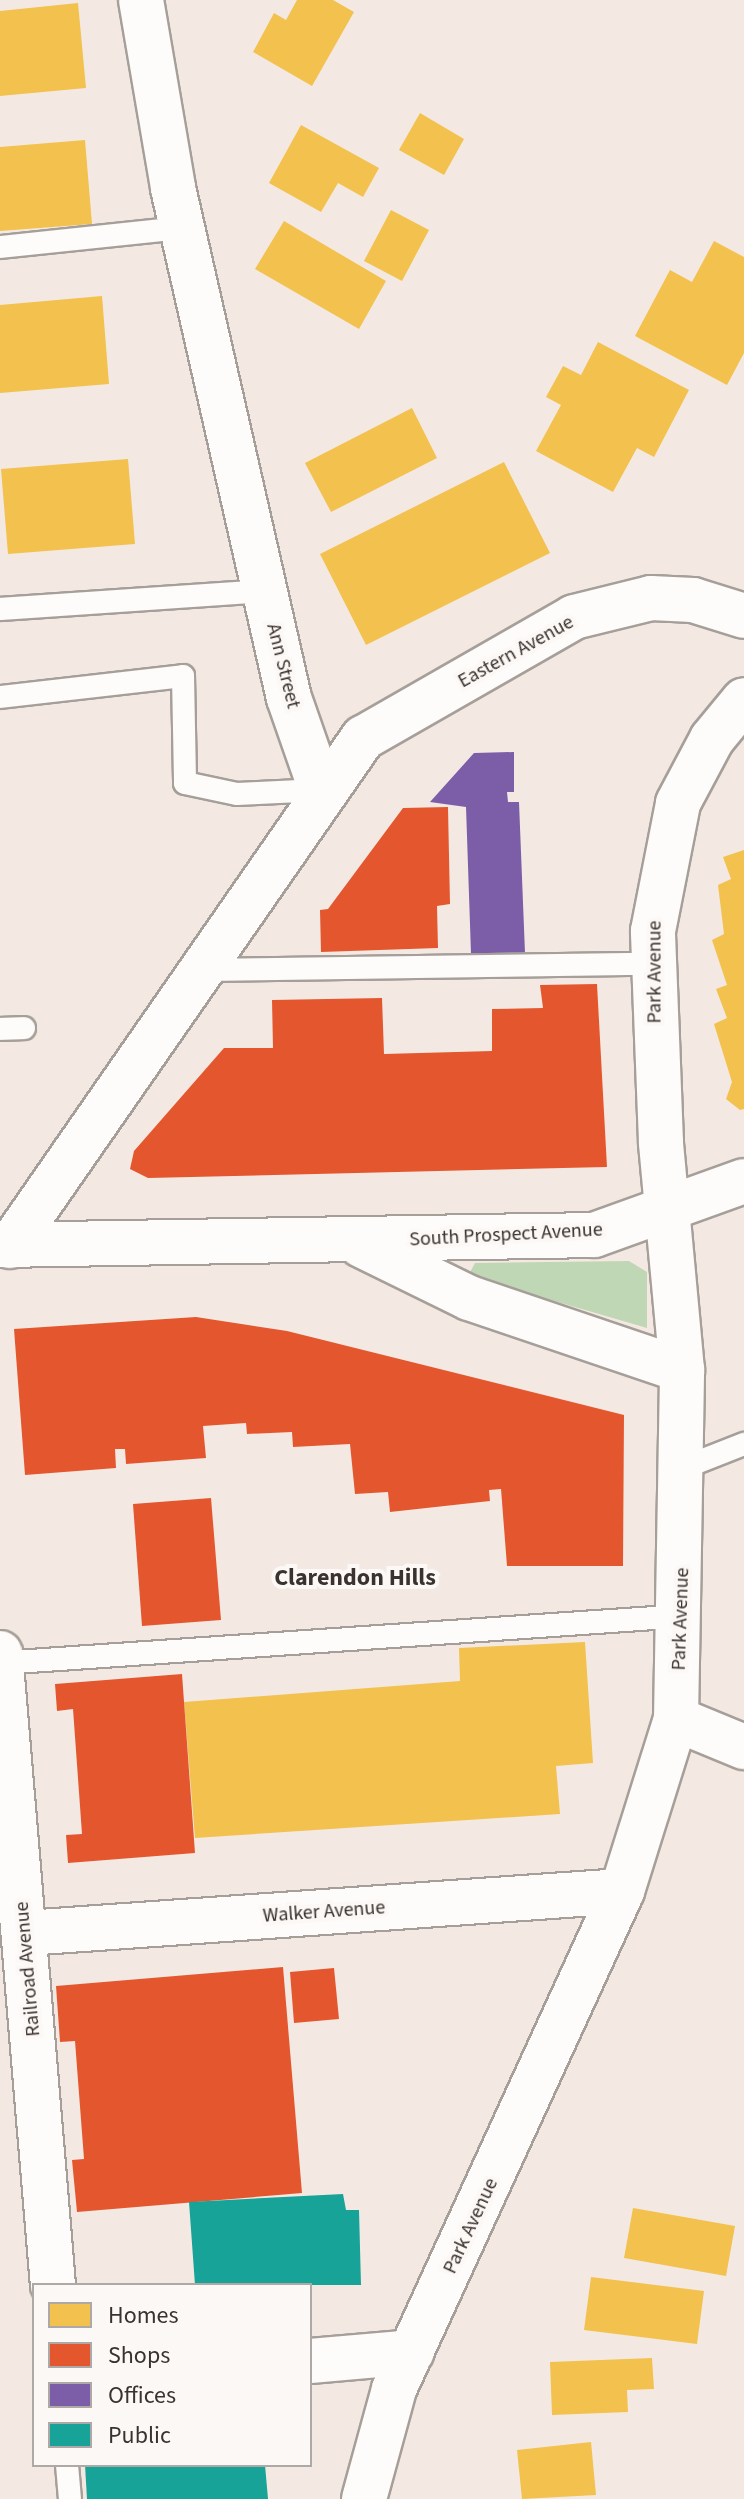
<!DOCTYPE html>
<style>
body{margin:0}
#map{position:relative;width:744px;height:2499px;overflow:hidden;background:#f4e9e2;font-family:"Source Sans 3",sans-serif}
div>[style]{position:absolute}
.green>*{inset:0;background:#c0d7b5}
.homes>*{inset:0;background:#f2c14e}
.shops>*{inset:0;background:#e4572e}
.offices>*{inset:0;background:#7b5ea7}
.public>*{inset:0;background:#17a398}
.roads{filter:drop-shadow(2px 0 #a69f99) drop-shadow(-2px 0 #a69f99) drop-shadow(0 2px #a69f99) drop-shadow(0 -2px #a69f99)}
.lane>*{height:22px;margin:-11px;padding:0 11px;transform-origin:11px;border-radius:11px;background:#fdfcfb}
.street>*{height:44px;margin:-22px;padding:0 22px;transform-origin:22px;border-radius:22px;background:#fdfcfb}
span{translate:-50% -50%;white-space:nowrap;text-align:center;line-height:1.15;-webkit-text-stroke:8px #fcf8f6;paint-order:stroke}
.street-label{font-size:20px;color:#3a322e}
.quarter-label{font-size:24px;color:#3a322e;font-weight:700}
.legend{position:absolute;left:32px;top:2283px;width:280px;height:184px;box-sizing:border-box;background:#fcf8f6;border:2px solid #aea9a6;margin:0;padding:10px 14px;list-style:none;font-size:24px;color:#3a322e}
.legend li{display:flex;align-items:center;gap:16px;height:40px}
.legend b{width:40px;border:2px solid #aea9a6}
</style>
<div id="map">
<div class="green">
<i style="clip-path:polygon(629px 1261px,647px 1272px,647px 1328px,468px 1276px,475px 1263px)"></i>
</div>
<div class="homes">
<i style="clip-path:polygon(297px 0,333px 0,354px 12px,312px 86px,253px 52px,274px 13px,286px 20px)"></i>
<i style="clip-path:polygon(78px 3px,86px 88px,0 96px,0 11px)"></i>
<i style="clip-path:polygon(420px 113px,464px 139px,444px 175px,399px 150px)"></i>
<i style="clip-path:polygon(301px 125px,379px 168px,363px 197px,338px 183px,321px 212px,269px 183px)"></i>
<i style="clip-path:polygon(85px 140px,92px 224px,0 231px,0 147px)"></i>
<i style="clip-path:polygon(391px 210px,429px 230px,402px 281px,364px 261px)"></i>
<i style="clip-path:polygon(284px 221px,386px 281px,359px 329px,255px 269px)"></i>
<i style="clip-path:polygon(714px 241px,744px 257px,744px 353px,727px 385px,635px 336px,670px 270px,692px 282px)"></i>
<i style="clip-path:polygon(102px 296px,109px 384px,0 393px,0 305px)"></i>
<i style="clip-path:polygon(598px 342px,689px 390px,654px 457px,637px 448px,613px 492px,536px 451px,561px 405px,546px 397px,563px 366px,581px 375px)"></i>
<i style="clip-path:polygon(412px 408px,437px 458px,331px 512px,305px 463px)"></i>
<i style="clip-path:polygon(128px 459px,135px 544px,8px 554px,1px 469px)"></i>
<i style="clip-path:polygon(504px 462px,550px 553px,366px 645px,320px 554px)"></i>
<i style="clip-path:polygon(744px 850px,744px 1109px,740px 1110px,726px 1099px,732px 1082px,714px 1024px,727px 1018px,716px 989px,727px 985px,712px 940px,724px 934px,718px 885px,731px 879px,723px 857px)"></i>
<i style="clip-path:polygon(585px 1642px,593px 1763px,556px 1766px,560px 1814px,195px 1838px,184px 1702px,460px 1681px,459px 1648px)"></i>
<i style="clip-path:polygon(633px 2208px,735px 2226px,726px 2276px,624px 2258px)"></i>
<i style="clip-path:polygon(591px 2277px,704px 2291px,697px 2344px,584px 2330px)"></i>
<i style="clip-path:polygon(652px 2358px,654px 2389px,627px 2390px,628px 2412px,552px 2415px,550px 2362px)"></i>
<i style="clip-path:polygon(591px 2442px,596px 2495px,522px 2499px,517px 2450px)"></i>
</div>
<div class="shops">
<i style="clip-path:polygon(448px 807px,450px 904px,437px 906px,438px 948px,321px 952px,320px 910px,328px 909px,403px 808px)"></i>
<i style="clip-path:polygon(597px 984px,607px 1167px,148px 1178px,130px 1169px,134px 1151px,224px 1048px,273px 1048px,272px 1000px,382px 998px,384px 1054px,492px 1051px,492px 1009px,543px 1008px,540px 985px)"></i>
<i style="clip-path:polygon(196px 1317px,287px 1331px,624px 1415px,623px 1566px,507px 1566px,501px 1489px,489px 1490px,490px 1501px,390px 1512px,388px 1492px,355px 1494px,350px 1444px,293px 1447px,292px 1432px,247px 1434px,246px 1423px,203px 1426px,206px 1458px,126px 1464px,125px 1449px,115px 1449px,116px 1468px,25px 1475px,14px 1329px)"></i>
<i style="clip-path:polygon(211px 1498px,221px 1620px,142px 1626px,133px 1504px)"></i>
<i style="clip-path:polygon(182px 1674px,195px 1853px,68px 1863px,66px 1835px,82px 1834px,73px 1709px,57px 1711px,55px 1684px)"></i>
<i style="clip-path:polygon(283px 1967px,302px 2193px,77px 2212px,72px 2160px,84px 2159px,75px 2041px,60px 2042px,56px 1986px)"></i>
<i style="clip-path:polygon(334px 1968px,339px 2019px,294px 2023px,290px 1972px)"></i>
</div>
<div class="offices">
<i style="clip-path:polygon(514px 752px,514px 792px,507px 792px,508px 802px,519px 802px,525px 953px,471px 954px,466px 807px,430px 802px,474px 753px)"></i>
</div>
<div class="public">
<i style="clip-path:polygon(343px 2194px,346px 2210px,359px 2210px,361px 2285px,195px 2285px,189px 2202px)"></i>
<i style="clip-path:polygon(85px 2465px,265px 2465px,268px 2499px,87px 2499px)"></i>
</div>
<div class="roads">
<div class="lane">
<i style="left:0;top:247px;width:183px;rotate:-6deg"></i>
<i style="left:0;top:609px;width:266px;rotate:-3.9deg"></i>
<i style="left:0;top:697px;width:184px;rotate:-6.5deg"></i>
<i style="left:183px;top:676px;width:107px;rotate:88.9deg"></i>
<i style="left:185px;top:783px;width:53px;rotate:11.9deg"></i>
<i style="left:237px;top:794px;width:84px;rotate:-2.7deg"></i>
<i style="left:199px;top:970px;width:454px;rotate:-0.8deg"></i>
<i style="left:0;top:1029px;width:24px;rotate:-2deg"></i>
<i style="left:683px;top:1468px;width:66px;rotate:-21.5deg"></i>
<i style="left:1px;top:1663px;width:684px;rotate:-3.94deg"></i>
<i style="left:67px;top:2465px;width:34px;rotate:85deg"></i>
</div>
<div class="street">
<i style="left:141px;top:0;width:191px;rotate:80.3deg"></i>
<i style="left:173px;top:188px;width:523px;rotate:77.19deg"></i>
<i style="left:289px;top:698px;width:97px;rotate:70.8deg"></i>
<i style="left:0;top:1245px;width:594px;rotate:-0.96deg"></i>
<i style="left:594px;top:1235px;width:159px;rotate:-19.8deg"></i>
<i style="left:361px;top:1245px;width:120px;rotate:26.1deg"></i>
<i style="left:469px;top:1298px;width:225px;rotate:18.7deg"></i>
<i style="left:10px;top:1246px;width:619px;rotate:-55.21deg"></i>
<i style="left:363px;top:738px;width:243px;rotate:-29.8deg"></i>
<i style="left:574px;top:617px;width:79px;rotate:-13.9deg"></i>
<i style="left:651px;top:598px;width:42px;rotate:2.7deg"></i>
<i style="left:693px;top:600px;width:53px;rotate:17.4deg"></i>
<i style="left:0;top:1653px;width:634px;rotate:85.21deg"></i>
<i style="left:676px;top:1719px;width:74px;rotate:22.4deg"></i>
<i style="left:26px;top:1933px;width:597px;rotate:-4.03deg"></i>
<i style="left:310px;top:2361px;width:102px;rotate:-5deg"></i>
<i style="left:364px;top:2499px;width:114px;rotate:-74.7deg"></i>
<i style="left:394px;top:2389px;width:548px;rotate:-65.4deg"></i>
<i style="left:622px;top:1891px;width:180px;rotate:-72.6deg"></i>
<i style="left:676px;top:1719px;width:349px;rotate:-89deg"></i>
<i style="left:682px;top:1370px;width:229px;rotate:-95.3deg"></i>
<i style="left:661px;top:1142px;width:211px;rotate:-92.2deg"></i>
<i style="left:653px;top:931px;width:130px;rotate:-78.9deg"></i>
<i style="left:678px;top:803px;width:72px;rotate:-62deg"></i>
<i style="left:712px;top:739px;width:50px;rotate:-50.6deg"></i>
</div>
</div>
<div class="street-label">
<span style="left:516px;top:652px;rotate:-29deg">Eastern Avenue</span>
<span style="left:283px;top:666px;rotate:76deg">Ann Street</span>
<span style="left:655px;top:972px;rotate:-90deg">Park Avenue</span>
<span style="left:506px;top:1235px;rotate:-3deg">South Prospect Avenue</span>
<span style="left:681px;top:1619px;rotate:-88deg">Park Avenue</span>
<span style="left:324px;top:1912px;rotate:-4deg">Walker Avenue</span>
<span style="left:28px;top:1969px;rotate:-95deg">Railroad Avenue</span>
<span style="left:471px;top:2226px;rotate:-65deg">Park Avenue</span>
</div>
<div class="quarter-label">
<span style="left:355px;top:1578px">Clarendon Hills</span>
</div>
<ul class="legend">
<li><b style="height:22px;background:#f2c14e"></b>Homes</li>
<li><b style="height:22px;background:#e4572e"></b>Shops</li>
<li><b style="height:22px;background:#7b5ea7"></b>Offices</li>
<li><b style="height:22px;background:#17a398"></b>Public</li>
</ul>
</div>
